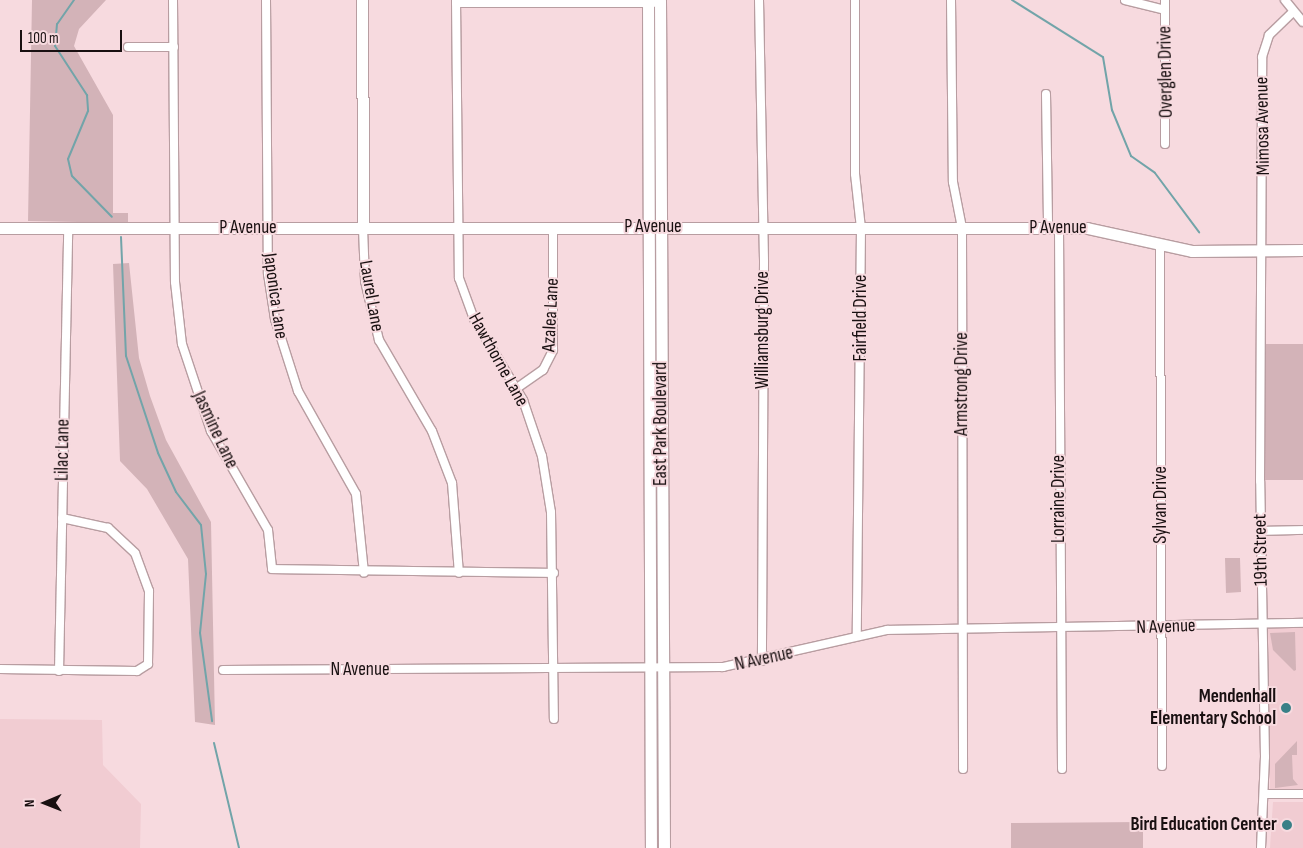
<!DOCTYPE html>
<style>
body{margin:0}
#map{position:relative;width:1303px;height:848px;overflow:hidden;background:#f7dadf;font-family:"Sofia Sans Condensed",sans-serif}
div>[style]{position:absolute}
.built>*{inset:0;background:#f1ccd2}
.green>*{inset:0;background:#d3b3b8}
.stream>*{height:2px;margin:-1px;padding:0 1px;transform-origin:1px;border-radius:1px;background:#72a4a9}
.roads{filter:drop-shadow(1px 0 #b89da1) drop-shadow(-1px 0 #b89da1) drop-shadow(0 1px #b89da1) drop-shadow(0 -1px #b89da1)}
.street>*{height:8px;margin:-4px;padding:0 4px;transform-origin:4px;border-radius:4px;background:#fff}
.secondary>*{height:11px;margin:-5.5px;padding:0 5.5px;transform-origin:5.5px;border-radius:5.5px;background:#fff}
.dots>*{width:14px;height:14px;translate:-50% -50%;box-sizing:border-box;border:2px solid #f7dadf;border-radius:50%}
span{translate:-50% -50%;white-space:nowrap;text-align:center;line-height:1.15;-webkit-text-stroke:4px #f7dadf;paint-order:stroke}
.street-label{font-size:19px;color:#191011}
.poi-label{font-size:19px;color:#191011;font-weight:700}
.right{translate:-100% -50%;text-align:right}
.north{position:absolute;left:20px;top:778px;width:50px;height:50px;-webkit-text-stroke:4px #f7dadf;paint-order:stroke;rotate:269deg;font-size:14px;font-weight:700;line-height:20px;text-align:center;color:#191011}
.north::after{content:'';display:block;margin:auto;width:18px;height:22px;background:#191011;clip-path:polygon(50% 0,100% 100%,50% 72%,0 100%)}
.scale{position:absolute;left:20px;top:30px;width:102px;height:22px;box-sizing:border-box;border:2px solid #191011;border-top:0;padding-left:6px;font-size:15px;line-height:18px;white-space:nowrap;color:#191011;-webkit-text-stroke:4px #f7dadf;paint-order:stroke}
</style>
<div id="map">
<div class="built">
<i style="clip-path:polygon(1268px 626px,1303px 626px,1303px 790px,1270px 790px)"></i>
<i style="clip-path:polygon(0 719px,102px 720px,103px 765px,141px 804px,140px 848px,0 848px)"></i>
<i style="clip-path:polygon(1273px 802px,1303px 802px,1303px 848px,1270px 848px)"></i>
</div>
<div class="green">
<i style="clip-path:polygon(32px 0,106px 0,79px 29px,74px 46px,113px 115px,113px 213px,128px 213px,128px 223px,28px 221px)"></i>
<i style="clip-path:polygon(129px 263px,139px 358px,150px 396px,166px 440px,211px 522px,215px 725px,195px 722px,188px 559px,147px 489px,120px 461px,113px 264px)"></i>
<i style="clip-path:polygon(1264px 344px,1303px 344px,1303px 480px,1265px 480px)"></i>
<i style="clip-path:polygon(1240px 558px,1241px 592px,1226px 593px,1225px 558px)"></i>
<i style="clip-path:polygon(1295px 632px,1296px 670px,1294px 671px,1273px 650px,1270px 633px)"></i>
<i style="clip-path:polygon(1297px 741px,1297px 755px,1292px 755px,1293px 779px,1298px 785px,1275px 788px,1275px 764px)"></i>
<i style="clip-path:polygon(1143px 822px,1143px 848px,1011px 848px,1011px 823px)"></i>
</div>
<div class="stream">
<i style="left:74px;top:0;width:29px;rotate:125deg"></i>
<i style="left:57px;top:24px;width:22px;rotate:95deg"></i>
<i style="left:55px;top:46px;width:59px;rotate:56.9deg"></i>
<i style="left:87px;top:95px;width:16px;rotate:86deg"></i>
<i style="left:88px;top:111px;width:52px;rotate:112.6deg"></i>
<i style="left:68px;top:159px;width:17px;rotate:77deg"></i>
<i style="left:72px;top:176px;width:57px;rotate:45.7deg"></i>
<i style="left:1012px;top:0;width:107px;rotate:32.1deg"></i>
<i style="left:1103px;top:57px;width:54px;rotate:80.4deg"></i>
<i style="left:1112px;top:110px;width:50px;rotate:67.6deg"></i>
<i style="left:1131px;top:156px;width:29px;rotate:35deg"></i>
<i style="left:1155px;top:173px;width:74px;rotate:53.3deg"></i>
<i style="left:121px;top:237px;width:119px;rotate:87.6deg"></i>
<i style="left:126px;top:356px;width:102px;rotate:71.7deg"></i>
<i style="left:158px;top:453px;width:43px;rotate:65.2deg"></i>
<i style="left:176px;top:492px;width:41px;rotate:52.9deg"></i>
<i style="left:201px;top:525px;width:49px;rotate:84.2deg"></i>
<i style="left:206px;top:574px;width:59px;rotate:95.8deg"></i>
<i style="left:200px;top:633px;width:89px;rotate:82.2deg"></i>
<i style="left:214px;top:743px;width:108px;rotate:76.6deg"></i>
</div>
<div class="roads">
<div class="street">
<i style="left:173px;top:0;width:282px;rotate:89.6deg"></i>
<i style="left:175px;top:282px;width:62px;rotate:83.6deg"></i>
<i style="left:182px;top:344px;width:92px;rotate:71.6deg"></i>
<i style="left:211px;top:431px;width:114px;rotate:60.1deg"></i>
<i style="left:268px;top:530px;width:39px;rotate:84deg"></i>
<i style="left:272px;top:569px;width:282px;rotate:0.8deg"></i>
<i style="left:266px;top:0;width:274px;rotate:89.6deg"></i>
<i style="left:268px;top:274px;width:46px;rotate:81.2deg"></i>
<i style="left:275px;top:319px;width:76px;rotate:72.3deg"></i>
<i style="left:298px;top:391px;width:118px;rotate:60.6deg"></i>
<i style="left:356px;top:494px;width:79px;rotate:84.2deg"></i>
<i style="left:456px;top:0;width:278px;rotate:89.4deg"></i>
<i style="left:459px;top:278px;width:44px;rotate:69.9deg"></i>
<i style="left:474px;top:319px;width:95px;rotate:58.8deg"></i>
<i style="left:523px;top:400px;width:59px;rotate:71.3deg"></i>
<i style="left:542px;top:456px;width:57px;rotate:80.9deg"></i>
<i style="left:551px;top:512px;width:207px;rotate:89.2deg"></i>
<i style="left:759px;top:0;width:263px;rotate:88.9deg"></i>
<i style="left:764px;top:263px;width:398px;rotate:90.3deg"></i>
<i style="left:855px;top:0;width:174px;rotate:90deg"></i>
<i style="left:855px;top:174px;width:54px;rotate:83.7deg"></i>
<i style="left:861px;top:228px;width:408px;rotate:90.6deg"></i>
<i style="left:951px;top:0;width:182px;rotate:89.4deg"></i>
<i style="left:953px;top:182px;width:47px;rotate:78.9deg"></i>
<i style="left:962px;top:228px;width:541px;rotate:89.89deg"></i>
<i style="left:1125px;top:0;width:41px;rotate:14deg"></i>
<i style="left:1165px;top:0;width:144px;rotate:90deg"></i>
<i style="left:1285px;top:0;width:28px;rotate:51deg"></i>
<i style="left:456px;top:3px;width:197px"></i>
<i style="left:128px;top:47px;width:46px"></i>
<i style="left:1046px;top:94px;width:134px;rotate:89.1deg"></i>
<i style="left:363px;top:228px;width:53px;rotate:87.8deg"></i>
<i style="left:365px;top:281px;width:61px;rotate:76.7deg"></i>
<i style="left:379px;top:340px;width:105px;rotate:59.8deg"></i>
<i style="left:432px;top:431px;width:56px;rotate:69deg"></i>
<i style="left:452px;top:483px;width:90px;rotate:85.6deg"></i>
<i style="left:1059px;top:228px;width:541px;rotate:89.68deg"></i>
<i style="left:1160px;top:244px;width:522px;rotate:89.78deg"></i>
<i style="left:517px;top:388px;width:32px;rotate:-35deg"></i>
<i style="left:543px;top:370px;width:22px;rotate:-63deg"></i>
<i style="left:553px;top:350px;width:123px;rotate:-90deg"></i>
<i style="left:1261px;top:531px;width:42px;rotate:-1.4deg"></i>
<i style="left:0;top:669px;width:137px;rotate:0.8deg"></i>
<i style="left:137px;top:671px;width:13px;rotate:-32deg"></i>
<i style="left:148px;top:664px;width:73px;rotate:-89.2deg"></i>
<i style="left:149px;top:591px;width:40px;rotate:-110.2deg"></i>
<i style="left:135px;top:553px;width:37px;rotate:-137deg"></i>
<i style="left:108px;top:528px;width:47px;rotate:-167.7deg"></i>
<i style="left:223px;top:670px;width:500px;rotate:-0.34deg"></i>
<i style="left:723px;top:667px;width:168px;rotate:-12.7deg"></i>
<i style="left:887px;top:630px;width:416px;rotate:-1deg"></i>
<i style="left:59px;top:671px;width:442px;rotate:-88.8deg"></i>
<i style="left:1264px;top:794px;width:39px"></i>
<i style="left:1261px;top:848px;width:91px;rotate:-87.5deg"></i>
<i style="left:1265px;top:757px;width:276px;rotate:-91deg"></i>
<i style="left:1260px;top:481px;width:424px;rotate:-89.7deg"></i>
<i style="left:1262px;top:57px;width:23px;rotate:-72deg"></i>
<i style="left:1269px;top:35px;width:33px;rotate:-44deg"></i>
</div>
<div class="secondary">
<i style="left:362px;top:0;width:228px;rotate:89.7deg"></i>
<i style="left:648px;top:0;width:848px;rotate:89.8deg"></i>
<i style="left:660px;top:0;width:848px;rotate:89.73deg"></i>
<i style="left:0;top:228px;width:1087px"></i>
<i style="left:1087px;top:228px;width:107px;rotate:12.4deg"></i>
<i style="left:1192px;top:251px;width:111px;rotate:-0.5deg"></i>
</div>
</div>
<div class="dots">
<i style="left:1286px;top:708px;background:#388087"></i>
<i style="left:1287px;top:825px;background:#388087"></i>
</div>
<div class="street-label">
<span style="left:1166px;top:72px;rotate:-91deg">Overglen Drive</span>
<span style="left:1263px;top:126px;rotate:-91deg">Mimosa Avenue</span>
<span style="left:653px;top:227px">P Avenue</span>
<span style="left:248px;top:228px">P Avenue</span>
<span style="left:1058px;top:228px">P Avenue</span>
<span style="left:275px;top:296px;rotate:82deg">Japonica Lane</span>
<span style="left:371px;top:296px;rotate:80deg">Laurel Lane</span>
<span style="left:551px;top:315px;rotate:-87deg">Azalea Lane</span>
<span style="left:861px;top:318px;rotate:-90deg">Fairfield Drive</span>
<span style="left:763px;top:330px;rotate:-90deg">Williamsburg Drive</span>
<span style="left:498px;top:360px;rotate:61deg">Hawthorne Lane</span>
<span style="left:962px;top:384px;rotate:-90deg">Armstrong Drive</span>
<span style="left:661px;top:424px;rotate:-90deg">East Park Boulevard</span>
<span style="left:215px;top:430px;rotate:65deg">Jasmine Lane</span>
<span style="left:63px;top:450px;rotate:-89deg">Lilac Lane</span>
<span style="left:1059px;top:499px;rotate:-90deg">Lorraine Drive</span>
<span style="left:1161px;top:505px;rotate:-90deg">Sylvan Drive</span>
<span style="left:1261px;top:550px;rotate:-91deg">19th Street</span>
<span style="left:1166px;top:627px;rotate:-2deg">N Avenue</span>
<span style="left:764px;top:659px;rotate:-12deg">N Avenue</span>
<span style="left:360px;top:670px">N Avenue</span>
</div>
<div class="poi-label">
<span class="right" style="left:1276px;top:708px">Mendenhall<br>Elementary School</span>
<span class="right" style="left:1277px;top:825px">Bird Education Center</span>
</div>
<div class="north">N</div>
<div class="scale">100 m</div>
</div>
